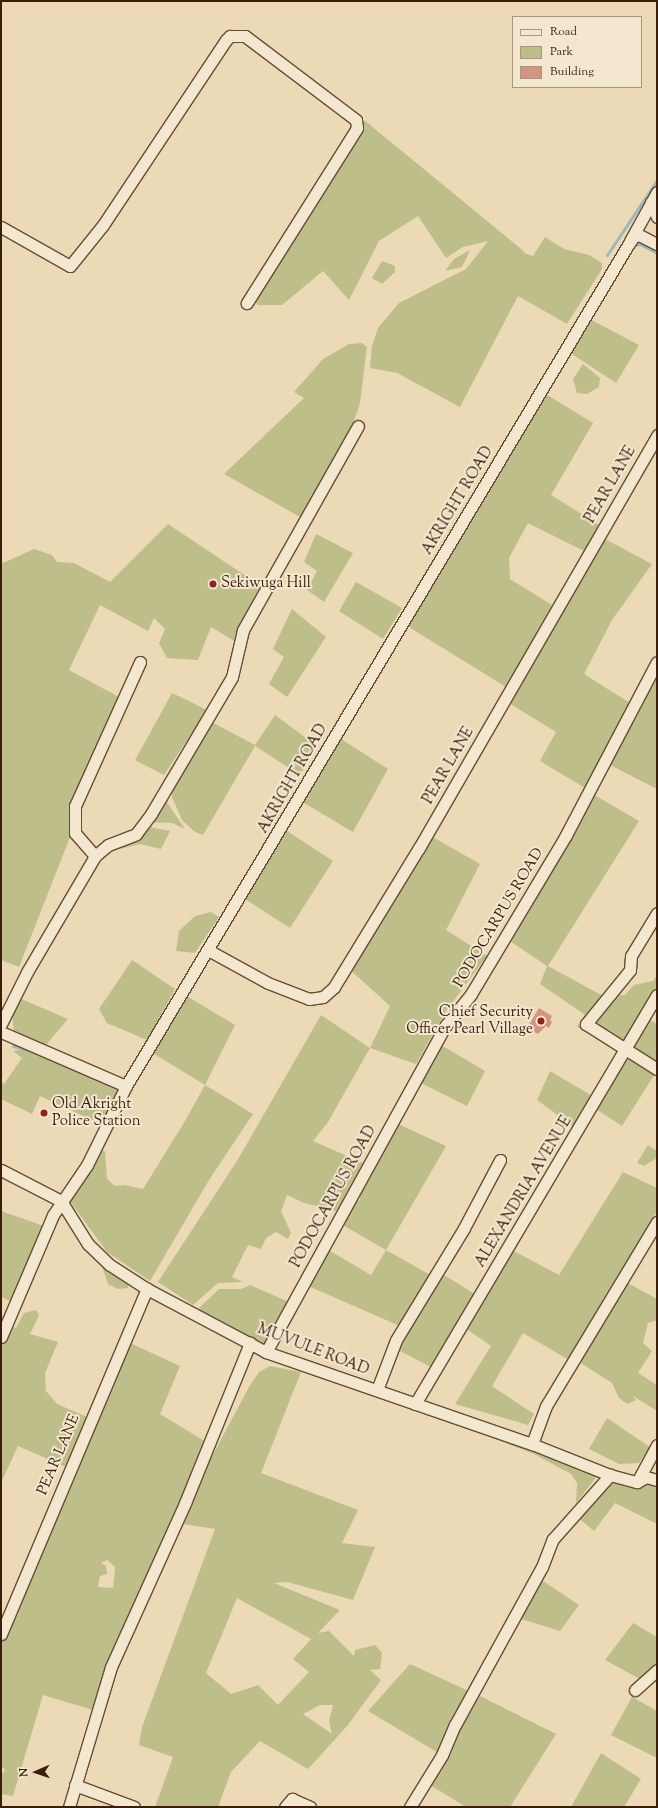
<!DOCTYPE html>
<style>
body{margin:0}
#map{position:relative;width:658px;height:1808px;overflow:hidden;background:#ecdab7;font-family:"Sorts Mill Goudy",serif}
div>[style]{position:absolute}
.green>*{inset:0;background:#bdbe8a}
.stream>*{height:3px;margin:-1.5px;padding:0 1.5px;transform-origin:1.5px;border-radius:1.5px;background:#9fb7bb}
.building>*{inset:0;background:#d39581}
.roads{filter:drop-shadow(1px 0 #664c35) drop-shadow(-1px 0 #664c35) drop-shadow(0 1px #664c35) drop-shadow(0 -1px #664c35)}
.minor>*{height:11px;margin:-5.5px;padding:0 5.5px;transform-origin:5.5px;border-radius:5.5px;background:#f3e7d0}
.dots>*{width:11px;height:11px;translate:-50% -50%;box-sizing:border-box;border:2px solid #f3e7d0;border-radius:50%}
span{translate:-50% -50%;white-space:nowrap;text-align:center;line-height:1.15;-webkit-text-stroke:4px #f3e7d0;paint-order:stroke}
.street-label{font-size:15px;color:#3a1d0a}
.poi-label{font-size:15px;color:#3a1d0a}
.left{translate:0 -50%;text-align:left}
.right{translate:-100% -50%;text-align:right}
.frame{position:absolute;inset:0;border:2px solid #3a1d0a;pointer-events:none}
.legend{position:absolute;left:512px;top:16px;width:130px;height:72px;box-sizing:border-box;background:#f3e7d0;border:1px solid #a99681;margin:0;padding:5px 7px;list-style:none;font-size:12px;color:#3a1d0a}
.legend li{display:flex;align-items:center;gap:8px;height:20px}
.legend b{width:20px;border:1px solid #a99681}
.north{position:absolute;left:16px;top:1752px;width:40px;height:40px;-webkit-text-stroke:3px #f3e7d0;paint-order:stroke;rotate:268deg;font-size:11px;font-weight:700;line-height:16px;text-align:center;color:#3a1d0a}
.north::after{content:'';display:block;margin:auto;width:14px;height:18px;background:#3a1d0a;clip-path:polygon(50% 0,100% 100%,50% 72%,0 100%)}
</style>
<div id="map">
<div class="green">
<i style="clip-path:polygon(364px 120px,526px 253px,518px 251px,533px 256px,545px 237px,564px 249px,589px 255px,602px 263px,602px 269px,567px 324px,518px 296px,460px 407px,397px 373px,370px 368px,372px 346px,378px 328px,399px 303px,466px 269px,488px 241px,463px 247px,446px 258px,418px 216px,379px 241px,349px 300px,323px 271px,282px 305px,258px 305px,255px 302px,258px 292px,354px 143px)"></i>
<i style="clip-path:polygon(470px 250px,462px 267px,445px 271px,454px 259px)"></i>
<i style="clip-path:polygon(382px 261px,395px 266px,395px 272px,382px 284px,372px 278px)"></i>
<i style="clip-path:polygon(586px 317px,639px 345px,616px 383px,566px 350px)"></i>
<i style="clip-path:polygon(362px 343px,367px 347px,360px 403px,353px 424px,302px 518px,224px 474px,304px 398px,294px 392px,323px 359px,349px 344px)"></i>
<i style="clip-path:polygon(583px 364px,600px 378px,599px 387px,587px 394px,577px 393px,573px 379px)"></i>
<i style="clip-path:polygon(541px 391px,593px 423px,551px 495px,601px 526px,584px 551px,528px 523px,509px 558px,510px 579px,552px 605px,506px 687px,404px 624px)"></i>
<i style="clip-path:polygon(168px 524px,261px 586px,236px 642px,211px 627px,198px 660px,167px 658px,159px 643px,165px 629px,154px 618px,148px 631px,100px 605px,69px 670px,119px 697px,71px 806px,72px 832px,19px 967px,1px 960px,1px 564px,34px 549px,52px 555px,57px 562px,74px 563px,110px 582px)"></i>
<i style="clip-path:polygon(316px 534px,353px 553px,324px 602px,307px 590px,317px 571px,304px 562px)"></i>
<i style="clip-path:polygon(603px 538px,652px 564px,612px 620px,584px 674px,630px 703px,585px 788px,540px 761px,556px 732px,507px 702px)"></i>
<i style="clip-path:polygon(356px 582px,402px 608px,383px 639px,339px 611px)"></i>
<i style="clip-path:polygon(292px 609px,326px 637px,287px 697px,269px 684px,284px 657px,273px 649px)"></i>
<i style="clip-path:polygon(657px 661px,657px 789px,606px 763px)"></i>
<i style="clip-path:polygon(172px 693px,207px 710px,164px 775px,135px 760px)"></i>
<i style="clip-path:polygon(275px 715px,317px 746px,300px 775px,255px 746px,203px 835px,195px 832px,182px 820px,172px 797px,171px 777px,208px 720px,255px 745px)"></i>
<i style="clip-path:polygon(335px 735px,388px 769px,353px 832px,299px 800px)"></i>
<i style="clip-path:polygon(163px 788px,168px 804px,185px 829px,172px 823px,147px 822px)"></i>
<i style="clip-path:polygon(591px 793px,639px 821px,548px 966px,603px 996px,625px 995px,634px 985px,653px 981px,657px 975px,657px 990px,621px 1051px,577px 1027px,585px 1015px,540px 984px,547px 966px,507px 939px)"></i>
<i style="clip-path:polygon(149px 827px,170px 831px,161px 849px,140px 844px,120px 849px,112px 845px)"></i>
<i style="clip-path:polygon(284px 829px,333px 861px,290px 928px,242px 897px)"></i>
<i style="clip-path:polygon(429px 835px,480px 864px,446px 930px,487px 956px,446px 1011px,416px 1064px,370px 1048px,328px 1122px,313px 1141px,363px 1163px,336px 1211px,304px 1203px,287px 1195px,281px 1211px,291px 1233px,288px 1239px,276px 1232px,266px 1238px,261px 1249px,248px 1245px,232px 1277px,243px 1282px,218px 1283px,193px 1305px,158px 1282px,237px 1161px,321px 1015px,370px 1048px,390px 1006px,347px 967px)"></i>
<i style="clip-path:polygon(211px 912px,219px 917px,195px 953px,176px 951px,179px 931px,195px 916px)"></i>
<i style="clip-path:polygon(132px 960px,175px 989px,147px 1040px,107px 1023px,99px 1009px)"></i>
<i style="clip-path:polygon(185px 995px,235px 1025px,205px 1085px,253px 1114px,209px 1180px,150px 1281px,107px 1252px,69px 1200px,100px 1148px,105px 1152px,107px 1179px,115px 1186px,125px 1185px,143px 1189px,185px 1121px,205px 1085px,151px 1052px)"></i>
<i style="clip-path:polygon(19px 998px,68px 1019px,46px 1045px,14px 1033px,12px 1014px)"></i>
<i style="clip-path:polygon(649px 1019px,657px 1024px,657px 1066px,632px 1047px)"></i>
<i style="clip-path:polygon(436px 1042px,485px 1071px,467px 1106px,415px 1080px)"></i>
<i style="clip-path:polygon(31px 1048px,119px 1088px,103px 1125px,40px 1096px,32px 1114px,1px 1099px,1px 1083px,4px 1084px,22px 1058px,13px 1051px)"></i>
<i style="clip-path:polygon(631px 1059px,656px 1072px,622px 1126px,596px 1109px,626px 1060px)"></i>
<i style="clip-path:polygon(550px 1071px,594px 1097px,575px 1128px,537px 1100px)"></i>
<i style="clip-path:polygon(394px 1122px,446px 1146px,386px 1250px,432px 1276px,402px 1327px,306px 1285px,325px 1248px,371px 1275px,386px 1250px,339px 1223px,354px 1198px,360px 1201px,359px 1189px)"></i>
<i style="clip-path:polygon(648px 1145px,657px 1151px,657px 1158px,644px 1166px,637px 1163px)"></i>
<i style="clip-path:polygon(623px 1172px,657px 1188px,657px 1212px,569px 1360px,523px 1333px,492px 1386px,534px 1414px,528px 1425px,455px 1404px,491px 1346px,464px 1327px,510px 1249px,559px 1275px)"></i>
<i style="clip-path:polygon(1px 1211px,44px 1226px,14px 1303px,1px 1297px)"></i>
<i style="clip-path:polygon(101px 1263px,129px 1281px,128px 1288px,118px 1289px,108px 1284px)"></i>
<i style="clip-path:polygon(439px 1272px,475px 1294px,431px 1367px,396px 1349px)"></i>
<i style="clip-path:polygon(624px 1281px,657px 1299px,657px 1320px,648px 1323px,643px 1343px,652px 1351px,638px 1373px,657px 1385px,657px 1411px,633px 1396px,636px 1400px,627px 1404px,619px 1398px,612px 1383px,576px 1360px)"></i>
<i style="clip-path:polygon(250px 1285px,289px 1302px,263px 1350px,200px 1312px,199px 1308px,219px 1289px,241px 1289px)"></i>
<i style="clip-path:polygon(36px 1310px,39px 1315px,30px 1334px,58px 1342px,45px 1373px,46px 1391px,57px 1404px,87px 1417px,66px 1467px,18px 1446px,1px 1483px,1px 1343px,10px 1325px,16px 1328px,24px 1313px)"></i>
<i style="clip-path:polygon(evenodd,130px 1343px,180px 1366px,160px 1414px,208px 1443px,93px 1710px,43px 1695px,13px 1796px,1px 1794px,1px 1776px,5px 1770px,1px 1765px,1px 1644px,130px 1343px,107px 1560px,115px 1567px,113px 1588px,98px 1587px,100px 1576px,107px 1574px,106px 1566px,101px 1563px,107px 1560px)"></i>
<i style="clip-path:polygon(evenodd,270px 1366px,301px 1372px,261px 1473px,358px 1510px,342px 1543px,375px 1547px,353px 1600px,287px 1582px,274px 1583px,340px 1610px,318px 1633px,329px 1631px,354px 1656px,355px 1650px,375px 1645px,382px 1653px,380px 1669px,370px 1670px,381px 1680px,348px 1725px,308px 1769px,260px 1741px,231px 1772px,218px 1807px,155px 1807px,173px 1757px,139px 1745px,142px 1727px,215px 1529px,183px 1524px,209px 1462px,249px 1387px,259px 1372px,270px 1366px,237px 1598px,311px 1639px,293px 1659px,309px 1672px,278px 1705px,258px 1685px,231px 1694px,206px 1673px,237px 1598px,270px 1366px,320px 1705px,333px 1705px,329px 1721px,332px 1734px,303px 1714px,320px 1705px)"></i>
<i style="clip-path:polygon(607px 1418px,650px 1447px,639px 1463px,619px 1464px,589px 1449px)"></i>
<i style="clip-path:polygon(467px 1428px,540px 1443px,601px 1471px,576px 1503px,577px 1483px,571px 1474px,534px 1454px)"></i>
<i style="clip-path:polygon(620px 1475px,634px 1475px,657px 1483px,657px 1524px,615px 1503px,594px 1531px,576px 1516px,602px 1480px)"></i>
<i style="clip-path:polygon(540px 1579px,579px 1605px,560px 1631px,518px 1618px)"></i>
<i style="clip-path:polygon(633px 1623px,657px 1637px,657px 1666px,640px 1679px,605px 1660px)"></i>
<i style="clip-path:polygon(410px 1664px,473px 1693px,440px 1754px,368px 1711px)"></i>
<i style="clip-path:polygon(480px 1696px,556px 1734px,510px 1807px,466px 1807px,430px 1785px,460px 1725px)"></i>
<i style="clip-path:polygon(632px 1697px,657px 1711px,657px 1758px,611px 1735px)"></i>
<i style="clip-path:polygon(601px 1753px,641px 1779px,624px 1807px,571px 1807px)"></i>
</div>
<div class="stream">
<i style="left:633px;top:245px;width:7px;rotate:-8deg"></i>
<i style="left:640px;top:244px;width:19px;rotate:28deg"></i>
<i style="left:607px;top:255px;width:90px;rotate:-56.3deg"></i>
<i style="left:13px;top:1046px;width:20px;rotate:15deg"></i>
</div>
<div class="building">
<i style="clip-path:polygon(539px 1008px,552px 1016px,550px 1020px,552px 1022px,549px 1028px,546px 1026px,538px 1034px,527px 1028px)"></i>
</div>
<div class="roads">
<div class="minor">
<i style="left:651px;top:202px;width:16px;rotate:68deg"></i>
<i style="left:1px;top:227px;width:79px;rotate:29.5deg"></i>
<i style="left:70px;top:266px;width:53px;rotate:-51.2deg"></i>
<i style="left:103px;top:225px;width:222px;rotate:-56.4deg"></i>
<i style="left:226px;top:40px;width:6px;rotate:-45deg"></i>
<i style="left:230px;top:36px;width:15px"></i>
<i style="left:245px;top:36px;width:139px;rotate:37.1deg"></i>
<i style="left:356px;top:120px;width:8px;rotate:83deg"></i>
<i style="left:357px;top:128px;width:207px;rotate:122.2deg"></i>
<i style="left:630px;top:241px;width:56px;rotate:-61.1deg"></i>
<i style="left:95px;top:856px;width:30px;rotate:-131deg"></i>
<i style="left:75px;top:833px;width:27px;rotate:-90deg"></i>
<i style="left:75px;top:806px;width:158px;rotate:-65.7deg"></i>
<i style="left:657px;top:913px;width:50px;rotate:121.2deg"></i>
<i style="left:631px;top:956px;width:14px;rotate:94deg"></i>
<i style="left:630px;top:970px;width:70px;rotate:129.2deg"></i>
<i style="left:586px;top:1024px;width:84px;rotate:32.4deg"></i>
<i style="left:208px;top:950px;width:68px;rotate:28.8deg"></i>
<i style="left:268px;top:983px;width:44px;rotate:21.3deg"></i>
<i style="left:309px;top:999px;width:14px;rotate:-8deg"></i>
<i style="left:323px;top:997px;width:15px;rotate:-42deg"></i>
<i style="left:334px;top:987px;width:163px;rotate:-58.6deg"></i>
<i style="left:419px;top:848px;width:477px;rotate:-60deg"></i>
<i style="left:1px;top:1024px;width:58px;rotate:-63.4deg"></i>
<i style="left:27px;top:972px;width:134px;rotate:-59.6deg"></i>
<i style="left:95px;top:856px;width:17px;rotate:-40deg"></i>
<i style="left:108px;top:845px;width:30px;rotate:-21deg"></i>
<i style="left:136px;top:834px;width:25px;rotate:-53deg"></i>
<i style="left:151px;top:814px;width:159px;rotate:-59.4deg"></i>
<i style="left:232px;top:677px;width:48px;rotate:-76.8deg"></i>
<i style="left:243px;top:630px;width:234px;rotate:-60.6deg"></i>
<i style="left:1px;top:1032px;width:136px;rotate:23.4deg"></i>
<i style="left:1px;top:1170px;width:68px;rotate:27.3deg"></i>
<i style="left:61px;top:1201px;width:51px;rotate:57.9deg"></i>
<i style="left:88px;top:1244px;width:30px;rotate:44deg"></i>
<i style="left:110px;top:1265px;width:44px;rotate:33deg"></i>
<i style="left:147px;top:1289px;width:135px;rotate:27.9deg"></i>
<i style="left:266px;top:1352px;width:281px;rotate:19.1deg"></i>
<i style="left:532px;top:1444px;width:84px;rotate:21.7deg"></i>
<i style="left:610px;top:1475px;width:28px;rotate:15deg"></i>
<i style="left:637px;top:1482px;width:10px;rotate:-29deg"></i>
<i style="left:646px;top:1477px;width:11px;rotate:15deg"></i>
<i style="left:1px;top:1337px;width:133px;rotate:-66.9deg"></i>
<i style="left:53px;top:1215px;width:60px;rotate:-55.8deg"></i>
<i style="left:87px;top:1165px;width:88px;rotate:-63.7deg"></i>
<i style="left:126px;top:1086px;width:979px;rotate:-59.17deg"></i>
<i style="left:628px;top:245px;width:11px;rotate:-56deg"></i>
<i style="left:634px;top:236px;width:5px;rotate:-11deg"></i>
<i style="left:639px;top:235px;width:20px;rotate:27deg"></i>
<i style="left:266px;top:1352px;width:373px;rotate:-61.2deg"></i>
<i style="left:446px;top:1025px;width:40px;rotate:-51deg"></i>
<i style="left:471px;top:994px;width:185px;rotate:-59.1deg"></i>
<i style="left:566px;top:835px;width:195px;rotate:-62.3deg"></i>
<i style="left:377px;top:1390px;width:53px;rotate:-69.2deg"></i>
<i style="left:396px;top:1340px;width:131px;rotate:-58.7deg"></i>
<i style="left:464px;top:1228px;width:77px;rotate:-62.1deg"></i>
<i style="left:415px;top:1404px;width:475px;rotate:-59.4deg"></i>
<i style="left:532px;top:1444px;width:40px;rotate:-69.8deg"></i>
<i style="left:546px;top:1406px;width:215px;rotate:-58.9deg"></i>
<i style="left:637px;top:1482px;width:42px;rotate:-61.6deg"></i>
<i style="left:1px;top:1634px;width:375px;rotate:-67.1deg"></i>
<i style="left:635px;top:1690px;width:30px;rotate:-42deg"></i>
<i style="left:75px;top:1785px;width:63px;rotate:20.4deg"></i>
<i style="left:69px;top:1807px;width:146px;rotate:-73.3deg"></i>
<i style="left:111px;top:1667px;width:180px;rotate:-65.7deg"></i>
<i style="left:185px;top:1503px;width:173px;rotate:-67.9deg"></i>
<i style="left:285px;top:1807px;width:11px;rotate:-49deg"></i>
<i style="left:292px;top:1799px;width:20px;rotate:24deg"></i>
<i style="left:410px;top:1807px;width:61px;rotate:-58.4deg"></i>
<i style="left:442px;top:1755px;width:33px;rotate:-67deg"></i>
<i style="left:455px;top:1725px;width:180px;rotate:-61.2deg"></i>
<i style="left:542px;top:1567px;width:30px;rotate:-69deg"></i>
<i style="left:553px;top:1539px;width:86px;rotate:-48.3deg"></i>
</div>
</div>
<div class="dots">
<i style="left:213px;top:584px;background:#8f2418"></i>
<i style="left:541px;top:1021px;background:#8f2418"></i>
<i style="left:44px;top:1113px;background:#8f2418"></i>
</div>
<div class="street-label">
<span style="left:611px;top:485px;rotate:-60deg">PEAR LANE</span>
<span style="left:458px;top:501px;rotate:-59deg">AKRIGHT ROAD</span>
<span style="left:449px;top:766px;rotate:-60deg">PEAR LANE</span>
<span style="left:293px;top:779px;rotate:-60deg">AKRIGHT ROAD</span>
<span style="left:499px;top:918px;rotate:-59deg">PODOCARPUS ROAD</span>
<span style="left:524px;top:1192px;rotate:-59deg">ALEXANDRIA AVENUE</span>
<span style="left:334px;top:1197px;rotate:-61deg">PODOCARPUS ROAD</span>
<span style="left:313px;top:1350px;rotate:21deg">MUVULE ROAD</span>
<span style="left:59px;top:1455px;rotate:-67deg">PEAR LANE</span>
</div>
<div class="poi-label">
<span class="left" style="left:221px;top:584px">Sekiwuga Hill</span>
<span class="right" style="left:533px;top:1021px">Chief Security<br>Officer Pearl Village</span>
<span class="left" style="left:52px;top:1113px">Old Akright<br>Police Station</span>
</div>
<div class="frame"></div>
<ul class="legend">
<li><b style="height:5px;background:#f3e7d0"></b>Road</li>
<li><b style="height:11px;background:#bdbe8a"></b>Park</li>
<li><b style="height:11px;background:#d39581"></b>Building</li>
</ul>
<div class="north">N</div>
</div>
